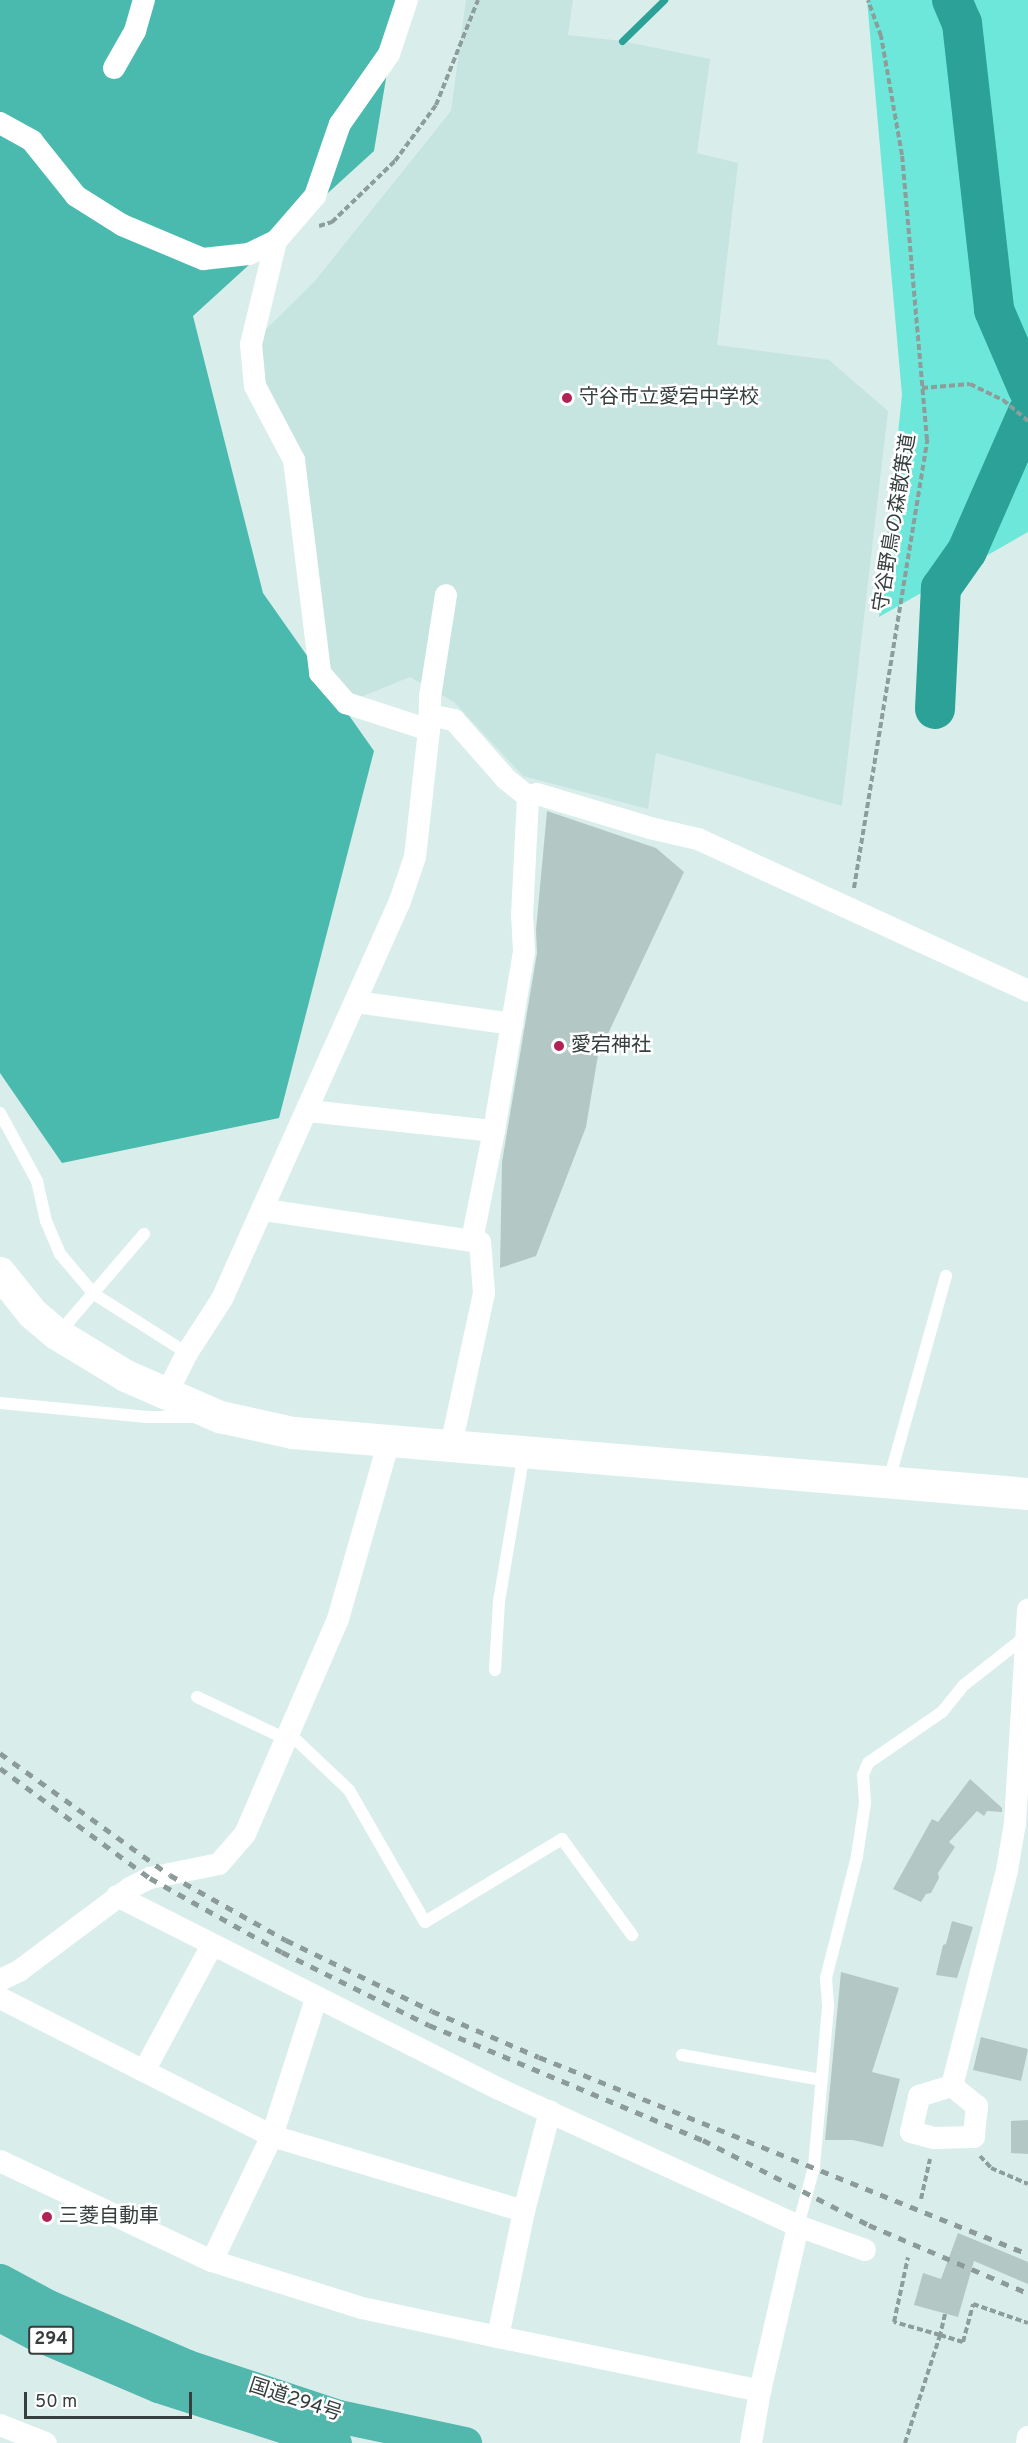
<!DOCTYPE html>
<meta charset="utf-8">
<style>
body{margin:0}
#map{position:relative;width:1028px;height:2443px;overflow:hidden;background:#d9eeeb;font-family:Overpass,"Noto Sans JP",sans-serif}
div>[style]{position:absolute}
.built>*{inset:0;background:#c6e4e0}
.green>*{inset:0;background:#6ce7da}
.forest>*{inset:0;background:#4abaaf}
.stream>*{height:7px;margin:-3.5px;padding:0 3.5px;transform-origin:3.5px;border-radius:3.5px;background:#2ba197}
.river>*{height:40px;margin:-20px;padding:0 20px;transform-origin:20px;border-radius:20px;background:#2ba197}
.building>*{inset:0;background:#b3c8c5}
.path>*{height:4px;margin-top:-2px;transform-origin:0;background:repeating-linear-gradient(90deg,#8d9d9a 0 6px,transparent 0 9px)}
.lane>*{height:12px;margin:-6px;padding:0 6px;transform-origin:6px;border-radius:6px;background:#fff}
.street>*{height:22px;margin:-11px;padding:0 11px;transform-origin:11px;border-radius:11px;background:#fff}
.secondary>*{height:32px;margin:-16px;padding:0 16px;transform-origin:16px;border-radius:16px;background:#fff}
.highway>*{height:33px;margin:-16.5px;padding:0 16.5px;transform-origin:16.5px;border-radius:16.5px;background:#52b7ad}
.rail>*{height:4.5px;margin-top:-2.25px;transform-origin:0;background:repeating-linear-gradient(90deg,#8c9b99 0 8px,transparent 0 16px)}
.dots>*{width:16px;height:16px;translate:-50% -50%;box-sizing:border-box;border:3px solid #fff;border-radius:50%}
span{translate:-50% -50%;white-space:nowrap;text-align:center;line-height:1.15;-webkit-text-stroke:5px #fff;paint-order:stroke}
.shield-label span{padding:2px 4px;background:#fff;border:2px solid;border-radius:4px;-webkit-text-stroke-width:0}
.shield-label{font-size:18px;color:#363f3e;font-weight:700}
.poi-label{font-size:20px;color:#363f3e}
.left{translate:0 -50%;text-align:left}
.street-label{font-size:20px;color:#363f3e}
.scale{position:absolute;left:24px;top:2392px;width:168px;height:27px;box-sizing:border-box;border:3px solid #363f3e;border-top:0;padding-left:8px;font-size:18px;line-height:21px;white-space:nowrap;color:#363f3e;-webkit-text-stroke:4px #fff;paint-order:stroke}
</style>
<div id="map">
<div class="built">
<i style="clip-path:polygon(466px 0,573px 0,568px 35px,622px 41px,710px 59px,697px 153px,738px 163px,717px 345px,829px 360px,888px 411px,842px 806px,656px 753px,648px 809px,523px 776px,454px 702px,410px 677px,346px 703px,320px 673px,294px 460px,251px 344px,314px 282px,451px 111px)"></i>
</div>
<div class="green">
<i style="clip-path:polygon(867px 0,1028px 0,1028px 532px,879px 617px,902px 395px)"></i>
</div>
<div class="forest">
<i style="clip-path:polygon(0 0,399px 0,374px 151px,193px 316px,263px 593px,374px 751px,279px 1118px,62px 1163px,0 1073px)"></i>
</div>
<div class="stream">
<i style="left:622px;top:41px;width:59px;rotate:-44.3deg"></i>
</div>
<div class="river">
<i style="left:952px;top:0;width:25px;rotate:67deg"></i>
<i style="left:962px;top:23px;width:289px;rotate:83.6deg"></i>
<i style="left:994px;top:310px;width:86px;rotate:66.7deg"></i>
<i style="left:935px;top:709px;width:121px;rotate:-87.2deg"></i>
<i style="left:941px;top:588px;width:45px;rotate:-54.9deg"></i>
<i style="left:967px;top:551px;width:152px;rotate:-66.3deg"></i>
</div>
<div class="building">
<i style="clip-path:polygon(547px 811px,656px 848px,684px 872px,598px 1055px,586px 1127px,536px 1256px,500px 1268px,502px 1162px,537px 953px,536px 930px)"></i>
<i style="clip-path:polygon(970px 1779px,1002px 1808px,1002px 1812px,987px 1811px,984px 1816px,977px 1811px,949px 1842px,955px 1847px,938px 1873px,939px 1878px,931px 1893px,926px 1894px,921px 1902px,893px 1889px,932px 1819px,938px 1822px)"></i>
<i style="clip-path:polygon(952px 1921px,973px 1927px,957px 1978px,936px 1975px,943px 1945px,946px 1944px)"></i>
<i style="clip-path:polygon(841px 1972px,899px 1988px,872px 2072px,900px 2079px,883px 2147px,853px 2140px,825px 2140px)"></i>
<i style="clip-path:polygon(981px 2037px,1028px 2049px,1021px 2081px,973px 2070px)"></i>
<i style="clip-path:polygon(1028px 2120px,1028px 2154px,1011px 2153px,1011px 2121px)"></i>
<i style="clip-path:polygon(958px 2233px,1028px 2262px,1028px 2284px,974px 2261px,958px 2317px,914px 2305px,923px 2273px,941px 2279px)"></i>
</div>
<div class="path">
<i style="left:319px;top:226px;width:14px;rotate:-17deg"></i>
<i style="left:332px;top:222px;width:88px;rotate:-44.1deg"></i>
<i style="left:395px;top:161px;width:69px;rotate:-53.8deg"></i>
<i style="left:436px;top:105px;width:113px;rotate:-68.2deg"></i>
<i style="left:922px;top:388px;width:48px;rotate:-4.8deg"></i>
<i style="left:970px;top:384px;width:37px;rotate:26deg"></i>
<i style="left:1003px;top:400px;width:33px;rotate:40deg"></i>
<i style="left:854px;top:888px;width:454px;rotate:-80.7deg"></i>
<i style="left:927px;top:440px;width:286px;rotate:-95deg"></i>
<i style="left:902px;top:155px;width:121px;rotate:-100deg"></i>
<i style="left:881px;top:36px;width:38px;rotate:-110deg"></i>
<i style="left:980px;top:2156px;width:16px;rotate:47deg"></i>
<i style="left:991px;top:2168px;width:40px;rotate:23.4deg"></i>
<i style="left:921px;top:2199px;width:41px;rotate:-77.3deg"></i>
<i style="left:945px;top:2314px;width:22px;rotate:103deg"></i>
<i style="left:940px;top:2335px;width:24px;rotate:17deg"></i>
<i style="left:963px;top:2342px;width:39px;rotate:-75deg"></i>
<i style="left:973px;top:2304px;width:58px;rotate:19.1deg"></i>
<i style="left:905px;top:2443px;width:114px;rotate:-72deg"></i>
<i style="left:940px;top:2335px;width:48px;rotate:-164.2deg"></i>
<i style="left:894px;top:2322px;width:66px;rotate:-77.8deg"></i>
</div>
<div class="lane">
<i style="left:0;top:1113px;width:77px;rotate:61.4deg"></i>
<i style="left:37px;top:1181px;width:41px;rotate:77.3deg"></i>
<i style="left:46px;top:1221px;width:36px;rotate:67deg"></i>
<i style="left:60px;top:1254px;width:52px;rotate:49.6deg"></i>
<i style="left:94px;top:1294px;width:110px;rotate:32.4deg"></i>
<i style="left:58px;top:1334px;width:132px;rotate:-49.3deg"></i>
<i style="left:0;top:1403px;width:148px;rotate:5.4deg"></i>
<i style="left:147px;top:1417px;width:48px"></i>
<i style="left:889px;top:1480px;width:212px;rotate:-74.4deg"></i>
<i style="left:495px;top:1670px;width:69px;rotate:-86.7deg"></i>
<i style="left:499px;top:1601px;width:150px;rotate:-80.4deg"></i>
<i style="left:197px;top:1697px;width:101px;rotate:25.3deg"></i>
<i style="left:291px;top:1735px;width:80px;rotate:43.5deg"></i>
<i style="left:349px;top:1790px;width:152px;rotate:60.1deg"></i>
<i style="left:425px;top:1922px;width:160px;rotate:-31.2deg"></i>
<i style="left:562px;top:1839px;width:119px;rotate:53.9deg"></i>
<i style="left:682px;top:2055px;width:141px;rotate:10.2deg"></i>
<i style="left:798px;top:2226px;width:61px;rotate:-74.8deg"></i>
<i style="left:814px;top:2167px;width:162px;rotate:-85deg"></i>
<i style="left:828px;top:2006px;width:28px;rotate:-94deg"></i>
<i style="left:826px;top:1978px;width:126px;rotate:-75.7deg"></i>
<i style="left:857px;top:1856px;width:54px;rotate:-81.4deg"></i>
<i style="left:865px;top:1803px;width:28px;rotate:-94deg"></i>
<i style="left:863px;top:1775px;width:13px;rotate:-67deg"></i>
<i style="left:868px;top:1763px;width:90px;rotate:-34.6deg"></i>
<i style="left:942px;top:1712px;width:35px;rotate:-51deg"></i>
<i style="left:964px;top:1685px;width:78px;rotate:-38.2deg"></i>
</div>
<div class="street">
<i style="left:114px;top:68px;width:43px;rotate:-60.4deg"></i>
<i style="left:135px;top:31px;width:32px;rotate:-74deg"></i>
<i style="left:0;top:123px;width:37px;rotate:29deg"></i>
<i style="left:32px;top:141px;width:70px;rotate:51.3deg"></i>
<i style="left:76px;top:196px;width:54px;rotate:32.2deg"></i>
<i style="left:122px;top:225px;width:88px;rotate:22.8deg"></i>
<i style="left:203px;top:259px;width:46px;rotate:-6.2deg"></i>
<i style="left:249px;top:254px;width:30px;rotate:-26deg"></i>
<i style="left:276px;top:241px;width:60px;rotate:-49.1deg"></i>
<i style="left:315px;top:196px;width:76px;rotate:-70.9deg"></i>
<i style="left:340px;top:124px;width:85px;rotate:-55deg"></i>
<i style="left:389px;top:54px;width:57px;rotate:-71.6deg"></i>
<i style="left:276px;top:241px;width:106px;rotate:103.6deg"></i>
<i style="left:251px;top:344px;width:42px;rotate:84.6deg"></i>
<i style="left:255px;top:386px;width:84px;rotate:62.2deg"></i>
<i style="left:294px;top:460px;width:215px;rotate:83deg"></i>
<i style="left:320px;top:673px;width:40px;rotate:49deg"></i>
<i style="left:346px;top:703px;width:87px;rotate:18deg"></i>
<i style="left:430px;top:715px;width:25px;rotate:12deg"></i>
<i style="left:454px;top:720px;width:79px;rotate:48.6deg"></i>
<i style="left:506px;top:779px;width:28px;rotate:39deg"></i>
<i style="left:528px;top:797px;width:9px;rotate:-18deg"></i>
<i style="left:537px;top:794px;width:118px;rotate:16.7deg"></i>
<i style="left:650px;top:828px;width:49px;rotate:12.9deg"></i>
<i style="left:698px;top:839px;width:363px;rotate:24.7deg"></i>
<i style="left:356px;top:1002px;width:158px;rotate:8deg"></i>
<i style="left:309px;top:1111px;width:186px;rotate:6.2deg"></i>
<i style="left:265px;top:1210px;width:217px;rotate:8.5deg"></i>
<i style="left:480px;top:1242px;width:51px;rotate:85.5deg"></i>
<i style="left:484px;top:1293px;width:157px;rotate:102.2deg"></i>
<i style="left:472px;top:1240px;width:111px;rotate:-78.6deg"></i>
<i style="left:494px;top:1131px;width:182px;rotate:-80.5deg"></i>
<i style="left:524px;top:951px;width:35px;rotate:-93deg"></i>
<i style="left:522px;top:916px;width:119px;rotate:-87.1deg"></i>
<i style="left:166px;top:1395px;width:47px;rotate:-63.4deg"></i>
<i style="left:187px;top:1353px;width:64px;rotate:-57.1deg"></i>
<i style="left:222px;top:1299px;width:436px;rotate:-65.9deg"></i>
<i style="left:400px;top:901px;width:46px;rotate:-71.2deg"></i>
<i style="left:415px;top:857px;width:128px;rotate:-83.7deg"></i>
<i style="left:429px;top:730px;width:33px;rotate:-88deg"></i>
<i style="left:430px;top:697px;width:103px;rotate:-81.1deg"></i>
<i style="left:117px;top:1896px;width:426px;rotate:26.8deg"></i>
<i style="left:497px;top:2088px;width:331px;rotate:24.6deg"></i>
<i style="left:798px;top:2226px;width:71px;rotate:19.7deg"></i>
<i style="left:0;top:1980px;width:21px;rotate:-25deg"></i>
<i style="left:19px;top:1971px;width:139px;rotate:-36.8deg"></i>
<i style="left:130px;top:1888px;width:22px;rotate:-27deg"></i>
<i style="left:150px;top:1878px;width:70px;rotate:-11.5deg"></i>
<i style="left:219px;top:1864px;width:40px;rotate:-49deg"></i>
<i style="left:245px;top:1834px;width:234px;rotate:-66.6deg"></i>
<i style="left:338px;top:1619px;width:185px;rotate:-74deg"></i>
<i style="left:0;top:1998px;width:305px;rotate:26.9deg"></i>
<i style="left:272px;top:2136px;width:263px;rotate:16.6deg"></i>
<i style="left:524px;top:2211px;width:103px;rotate:-75.4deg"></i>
<i style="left:144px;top:2071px;width:143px;rotate:-61.6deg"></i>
<i style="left:952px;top:2086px;width:223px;rotate:-75.7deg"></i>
<i style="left:1007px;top:1870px;width:48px;rotate:-80.3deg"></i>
<i style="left:1015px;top:1823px;width:214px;rotate:-86.5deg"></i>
<i style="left:952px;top:2086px;width:32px;rotate:39deg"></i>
<i style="left:977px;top:2106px;width:31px;rotate:96deg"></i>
<i style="left:974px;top:2137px;width:40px;rotate:178.6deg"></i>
<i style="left:934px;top:2138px;width:24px;rotate:-165deg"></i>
<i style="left:911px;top:2132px;width:37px;rotate:-77deg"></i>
<i style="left:919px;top:2096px;width:34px;rotate:-17deg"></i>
<i style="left:0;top:2161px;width:234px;rotate:25.3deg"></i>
<i style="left:212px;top:2261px;width:157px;rotate:17.4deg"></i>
<i style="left:362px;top:2308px;width:139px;rotate:12deg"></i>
<i style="left:524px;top:2211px;width:129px;rotate:101.7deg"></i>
<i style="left:498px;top:2337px;width:268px;rotate:11.6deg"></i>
<i style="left:212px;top:2261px;width:139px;rotate:-64.4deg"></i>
<i style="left:272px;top:2136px;width:144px;rotate:-72.2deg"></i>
<i style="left:0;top:2425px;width:49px;rotate:21.4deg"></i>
<i style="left:751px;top:2443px;width:53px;rotate:-80.2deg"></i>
<i style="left:760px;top:2391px;width:169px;rotate:-77deg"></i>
<i style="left:1027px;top:2443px;width:6px;rotate:-81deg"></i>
</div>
<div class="secondary">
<i style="left:0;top:1273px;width:53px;rotate:51.2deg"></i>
<i style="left:33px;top:1314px;width:31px;rotate:40deg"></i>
<i style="left:57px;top:1334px;width:81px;rotate:31.3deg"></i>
<i style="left:126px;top:1376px;width:103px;rotate:23.6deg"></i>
<i style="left:220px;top:1417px;width:75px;rotate:12.4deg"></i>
<i style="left:293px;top:1433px;width:738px;rotate:4.74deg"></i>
</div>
<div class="highway">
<i style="left:0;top:2280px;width:55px;rotate:28.4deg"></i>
<i style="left:48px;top:2306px;width:151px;rotate:23.3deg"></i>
<i style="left:187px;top:2366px;width:159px;rotate:18.3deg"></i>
<i style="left:338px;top:2416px;width:130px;rotate:12deg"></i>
<i style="left:0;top:2315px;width:38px;rotate:28deg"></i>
<i style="left:34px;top:2333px;width:135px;rotate:23.1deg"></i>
<i style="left:158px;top:2386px;width:186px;rotate:17.9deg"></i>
</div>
<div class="rail">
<i style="left:0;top:1753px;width:209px;rotate:35.7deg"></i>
<i style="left:170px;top:1875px;width:133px;rotate:29.3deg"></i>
<i style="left:286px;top:1940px;width:162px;rotate:25.9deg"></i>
<i style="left:432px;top:2011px;width:116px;rotate:23.3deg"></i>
<i style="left:539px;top:2057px;width:527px;rotate:21.94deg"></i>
<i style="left:0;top:1768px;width:186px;rotate:36.3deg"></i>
<i style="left:150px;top:1878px;width:151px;rotate:29.3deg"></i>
<i style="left:282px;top:1952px;width:164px;rotate:26.4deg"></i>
<i style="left:429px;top:2025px;width:297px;rotate:22.8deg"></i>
<i style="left:703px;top:2140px;width:186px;rotate:27.1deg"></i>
<i style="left:869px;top:2225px;width:173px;rotate:23.2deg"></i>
</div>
<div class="dots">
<i style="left:567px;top:398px;background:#b22254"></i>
<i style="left:559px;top:1046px;background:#b22254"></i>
<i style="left:47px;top:2217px;background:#b22254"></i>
</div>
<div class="shield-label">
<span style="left:51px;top:2340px">294</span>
</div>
<div class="poi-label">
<span class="left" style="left:579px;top:398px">守谷市立愛宕中学校</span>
<span class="left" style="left:571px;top:1046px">愛宕神社</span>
<span class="left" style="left:59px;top:2217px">三菱自動車</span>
</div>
<div class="street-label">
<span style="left:896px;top:523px;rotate:-81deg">守谷野鳥の森散策道</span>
<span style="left:295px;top:2401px;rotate:18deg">国道294号</span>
</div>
<div class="scale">50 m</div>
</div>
